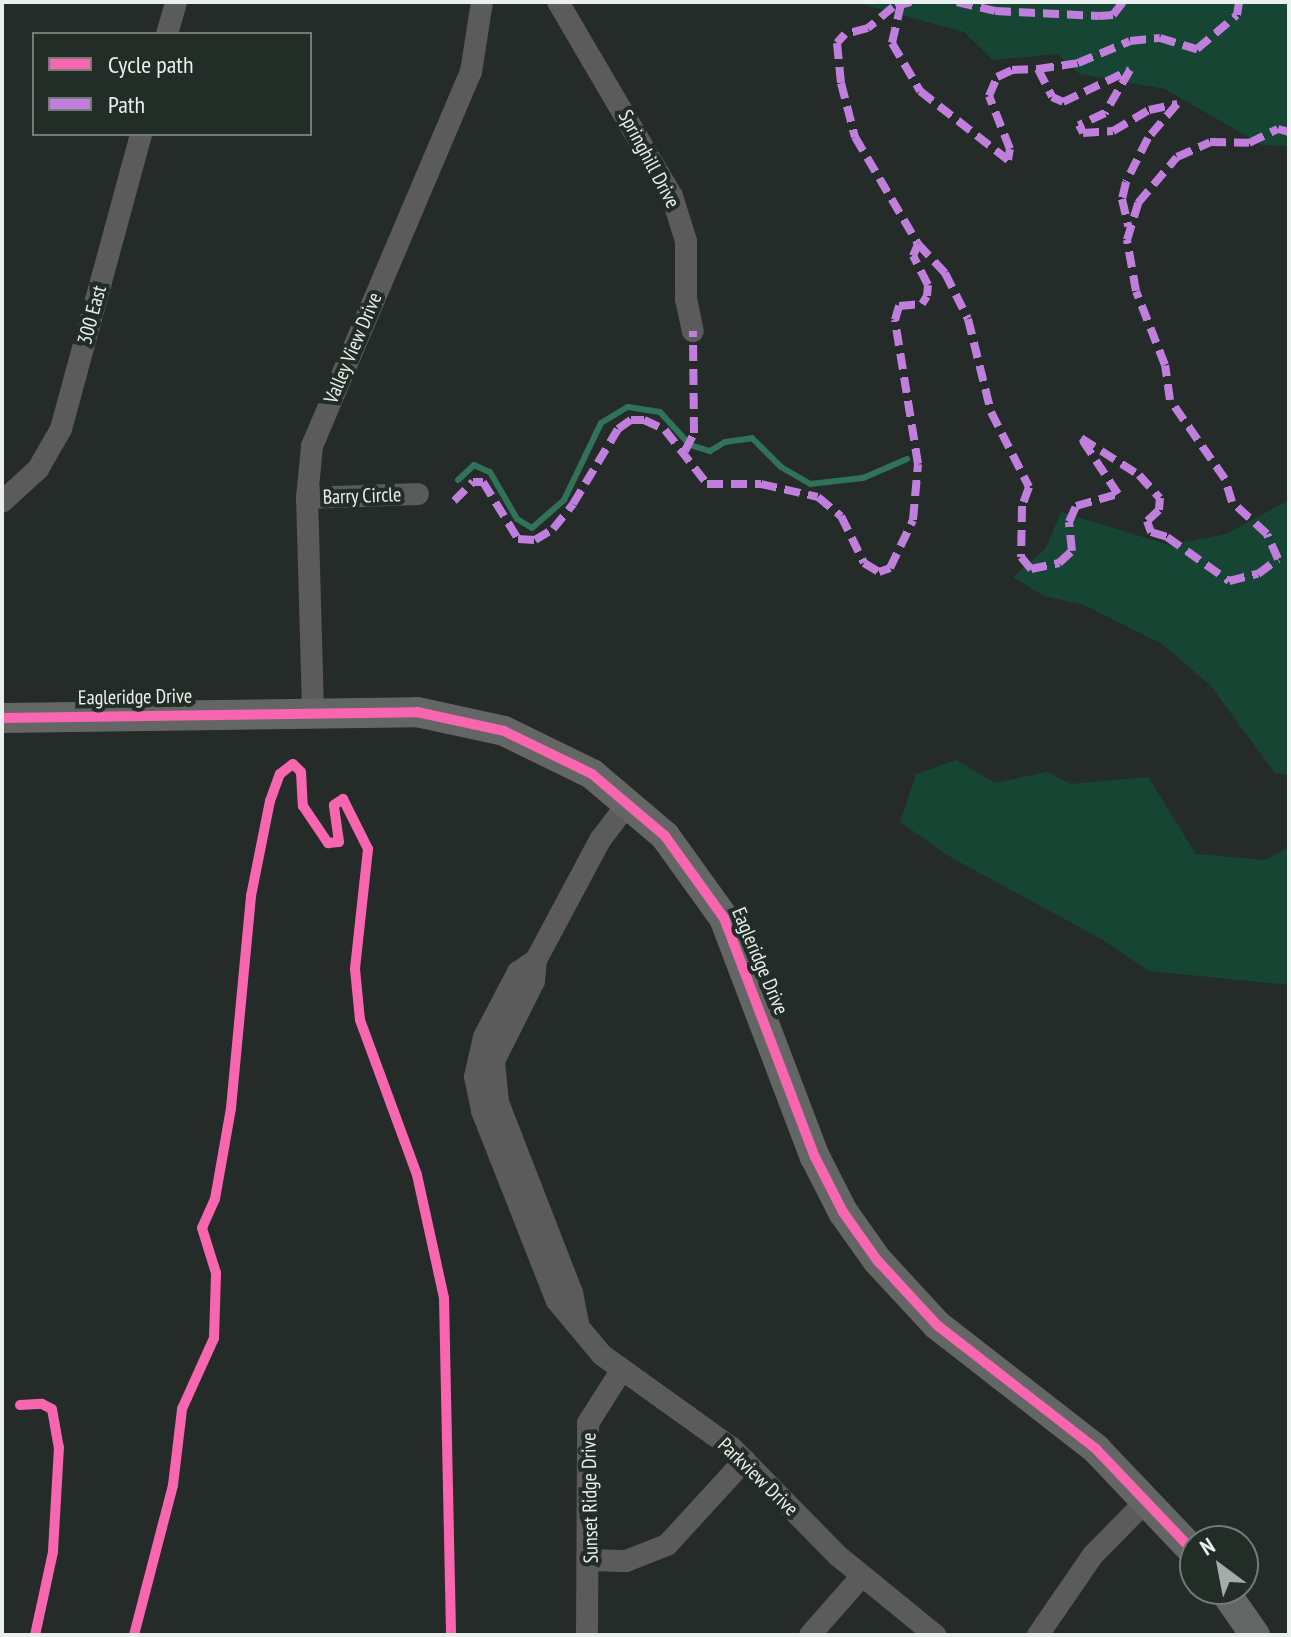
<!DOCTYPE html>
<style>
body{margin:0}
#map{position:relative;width:1291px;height:1637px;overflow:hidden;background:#252b28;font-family:"PT Sans Narrow",sans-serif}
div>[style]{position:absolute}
.green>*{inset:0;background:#174533}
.stream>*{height:6px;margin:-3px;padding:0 3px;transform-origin:3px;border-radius:3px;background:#307358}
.minor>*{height:22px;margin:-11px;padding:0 11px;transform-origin:11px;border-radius:11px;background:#5a5b5a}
.secondary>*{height:30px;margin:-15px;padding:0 15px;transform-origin:15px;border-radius:15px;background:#646665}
.quiet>*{height:8px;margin-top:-4px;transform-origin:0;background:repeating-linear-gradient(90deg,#c07fdc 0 16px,transparent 0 24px)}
.cycleway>*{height:10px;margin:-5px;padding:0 5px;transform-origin:5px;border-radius:5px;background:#f766af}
span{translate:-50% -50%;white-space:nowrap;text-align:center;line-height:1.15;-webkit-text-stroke:8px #232d28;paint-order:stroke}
.street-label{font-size:20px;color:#eaf0ed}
.frame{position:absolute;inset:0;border:4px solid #eaf0ed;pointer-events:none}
.legend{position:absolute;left:32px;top:32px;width:280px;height:104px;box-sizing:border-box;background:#232d28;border:2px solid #737b77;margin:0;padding:10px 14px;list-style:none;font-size:24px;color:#eaf0ed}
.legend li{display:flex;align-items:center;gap:16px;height:40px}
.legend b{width:40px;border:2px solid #737b77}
.north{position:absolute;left:1179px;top:1525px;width:80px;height:80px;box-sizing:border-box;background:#232d28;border:2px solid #737b77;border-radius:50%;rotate:328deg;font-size:22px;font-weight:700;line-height:32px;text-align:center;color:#eaf0ed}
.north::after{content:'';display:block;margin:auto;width:28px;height:36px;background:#a5aba8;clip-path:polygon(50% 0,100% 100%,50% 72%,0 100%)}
</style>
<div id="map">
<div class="green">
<i style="clip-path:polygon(854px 2px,1289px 2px,1289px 146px,1262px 145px,1165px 89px,1080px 74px,1058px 54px,993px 60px,964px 32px)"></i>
<i style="clip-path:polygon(1289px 500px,1289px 775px,1275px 773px,1210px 685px,1162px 644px,1084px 605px,1044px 596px,1013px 577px,1046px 548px,1061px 512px,1169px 545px,1226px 534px)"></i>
<i style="clip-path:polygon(956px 760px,995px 783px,1047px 772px,1071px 784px,1148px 777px,1196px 854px,1265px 860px,1289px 847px,1289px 985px,1149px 971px,1103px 940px,952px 858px,900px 822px,916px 774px)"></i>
</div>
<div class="stream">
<i style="left:458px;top:480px;width:22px;rotate:-43deg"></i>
<i style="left:474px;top:465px;width:17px;rotate:24deg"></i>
<i style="left:490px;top:472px;width:54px;rotate:60.1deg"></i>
<i style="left:517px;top:519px;width:17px;rotate:31deg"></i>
<i style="left:532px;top:528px;width:43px;rotate:-41.2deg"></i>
<i style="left:564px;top:500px;width:85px;rotate:-64.3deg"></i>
<i style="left:601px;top:423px;width:31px;rotate:-31deg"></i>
<i style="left:628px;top:407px;width:32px;rotate:9deg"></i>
<i style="left:660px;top:412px;width:45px;rotate:47.7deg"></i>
<i style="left:690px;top:445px;width:21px;rotate:17deg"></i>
<i style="left:710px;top:451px;width:17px;rotate:-31deg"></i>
<i style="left:725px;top:442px;width:27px;rotate:-8deg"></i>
<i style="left:752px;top:438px;width:41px;rotate:45deg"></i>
<i style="left:781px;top:467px;width:34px;rotate:30deg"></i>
<i style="left:810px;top:484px;width:53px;rotate:-6.5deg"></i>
<i style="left:863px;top:478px;width:48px;rotate:-23.4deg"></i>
</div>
<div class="minor">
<i style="left:558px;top:2px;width:225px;rotate:59.6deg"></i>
<i style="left:672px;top:196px;width:47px;rotate:72.7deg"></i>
<i style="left:686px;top:241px;width:58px;rotate:90deg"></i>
<i style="left:686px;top:299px;width:33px;rotate:78deg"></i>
<i style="left:167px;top:34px;width:33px;rotate:-74deg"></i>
<i style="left:307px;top:498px;width:111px;rotate:-2.1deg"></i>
<i style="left:2px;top:502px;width:49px;rotate:-42.5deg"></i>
<i style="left:38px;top:469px;width:46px;rotate:-60.1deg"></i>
<i style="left:61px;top:429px;width:306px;rotate:-74.8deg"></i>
<i style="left:313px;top:710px;width:212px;rotate:-91.6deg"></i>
<i style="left:307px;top:498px;width:52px;rotate:-84.5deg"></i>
<i style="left:312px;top:446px;width:406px;rotate:-67deg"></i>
<i style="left:471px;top:72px;width:71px;rotate:-81.1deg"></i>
<i style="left:536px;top:960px;width:22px;rotate:146deg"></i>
<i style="left:518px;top:972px;width:73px;rotate:117.6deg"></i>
<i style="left:484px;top:1037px;width:41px;rotate:102.7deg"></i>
<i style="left:475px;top:1077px;width:35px;rotate:78deg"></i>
<i style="left:482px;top:1111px;width:204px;rotate:68.5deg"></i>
<i style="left:557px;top:1301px;width:70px;rotate:50.2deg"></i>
<i style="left:602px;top:1355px;width:160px;rotate:35.6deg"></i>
<i style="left:732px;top:1448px;width:150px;rotate:45.5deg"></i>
<i style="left:837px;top:1555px;width:127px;rotate:39.2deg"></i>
<i style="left:578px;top:1323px;width:31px;rotate:-101deg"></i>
<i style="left:572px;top:1293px;width:205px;rotate:-111.2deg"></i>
<i style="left:498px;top:1102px;width:41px;rotate:-95.6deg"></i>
<i style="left:494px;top:1061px;width:89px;rotate:-63.4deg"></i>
<i style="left:534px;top:981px;width:21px;rotate:-85deg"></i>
<i style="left:536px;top:960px;width:136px;rotate:-61.9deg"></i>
<i style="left:600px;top:840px;width:48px;rotate:-52.7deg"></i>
<i style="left:591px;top:1560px;width:35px;rotate:2deg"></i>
<i style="left:626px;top:1561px;width:44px;rotate:-21.3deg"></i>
<i style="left:667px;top:1545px;width:115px;rotate:-47.5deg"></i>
<i style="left:587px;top:1635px;width:212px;rotate:-89.7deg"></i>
<i style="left:588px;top:1423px;width:62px;rotate:-57.6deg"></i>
<i style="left:810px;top:1635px;width:77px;rotate:-48.7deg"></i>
<i style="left:1038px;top:1635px;width:97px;rotate:-55.5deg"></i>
<i style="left:1093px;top:1555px;width:78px;rotate:-45.5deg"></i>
</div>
<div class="secondary">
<i style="left:2px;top:718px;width:415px;rotate:-0.8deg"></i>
<i style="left:417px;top:712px;width:89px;rotate:12.3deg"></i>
<i style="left:504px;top:731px;width:98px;rotate:26deg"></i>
<i style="left:592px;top:774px;width:96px;rotate:40.3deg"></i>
<i style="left:665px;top:836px;width:101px;rotate:54.3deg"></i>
<i style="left:724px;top:918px;width:256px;rotate:69.2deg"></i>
<i style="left:815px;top:1157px;width:62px;rotate:63deg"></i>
<i style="left:843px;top:1212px;width:59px;rotate:54.7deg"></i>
<i style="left:877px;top:1260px;width:88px;rotate:47.3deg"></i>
<i style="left:937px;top:1325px;width:202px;rotate:37.9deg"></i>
<i style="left:1096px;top:1449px;width:144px;rotate:46.4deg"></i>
<i style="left:1223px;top:1589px;width:56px;rotate:55.2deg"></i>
</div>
<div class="quiet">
<i style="left:911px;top:2px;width:19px;rotate:164deg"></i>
<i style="left:893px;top:7px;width:33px;rotate:140deg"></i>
<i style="left:868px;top:28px;width:24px;rotate:165deg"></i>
<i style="left:845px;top:34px;width:12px;rotate:132deg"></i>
<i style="left:837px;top:43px;width:40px;rotate:84.3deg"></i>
<i style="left:841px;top:83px;width:56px;rotate:75.5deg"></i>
<i style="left:855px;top:137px;width:124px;rotate:59.5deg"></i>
<i style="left:918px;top:244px;width:40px;rotate:47deg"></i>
<i style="left:945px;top:273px;width:51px;rotate:63.4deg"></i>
<i style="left:968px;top:319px;width:96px;rotate:76.1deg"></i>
<i style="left:991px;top:412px;width:84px;rotate:63.1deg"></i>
<i style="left:1029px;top:487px;width:20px;rotate:110deg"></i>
<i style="left:1022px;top:506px;width:51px;rotate:91.1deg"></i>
<i style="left:1021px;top:557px;width:16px;rotate:50deg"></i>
<i style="left:1031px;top:569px;width:29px;rotate:-12deg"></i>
<i style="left:1059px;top:563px;width:18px;rotate:-43deg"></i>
<i style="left:1072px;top:551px;width:29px;rotate:-96deg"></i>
<i style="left:1069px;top:522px;width:17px;rotate:-66deg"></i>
<i style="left:1076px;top:506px;width:44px;rotate:-15.9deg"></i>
<i style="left:1118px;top:494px;width:67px;rotate:-123.5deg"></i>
<i style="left:1081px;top:438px;width:69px;rotate:32.5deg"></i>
<i style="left:1139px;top:475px;width:31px;rotate:48deg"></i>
<i style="left:1160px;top:498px;width:12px;rotate:95deg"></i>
<i style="left:1159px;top:510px;width:16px;rotate:137deg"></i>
<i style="left:1147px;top:521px;width:12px;rotate:70deg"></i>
<i style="left:1151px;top:532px;width:17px;rotate:17deg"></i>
<i style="left:1167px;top:537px;width:76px;rotate:35.4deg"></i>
<i style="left:1229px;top:581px;width:30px;rotate:-14deg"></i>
<i style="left:1258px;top:574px;width:25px;rotate:-37deg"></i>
<i style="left:1278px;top:559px;width:27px;rotate:-114deg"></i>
<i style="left:1267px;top:534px;width:47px;rotate:-137.6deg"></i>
<i style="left:1232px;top:502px;width:24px;rotate:-107deg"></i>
<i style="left:1225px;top:479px;width:96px;rotate:-124.8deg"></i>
<i style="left:1170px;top:400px;width:35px;rotate:-98deg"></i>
<i style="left:1165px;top:365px;width:79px;rotate:-111.4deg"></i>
<i style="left:1136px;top:291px;width:52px;rotate:-100deg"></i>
<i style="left:1127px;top:240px;width:39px;rotate:-73deg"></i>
<i style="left:1138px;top:203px;width:60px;rotate:-49.7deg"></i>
<i style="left:1177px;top:157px;width:36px;rotate:-24deg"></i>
<i style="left:1210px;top:142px;width:39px;rotate:1deg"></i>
<i style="left:1249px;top:143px;width:32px;rotate:-26deg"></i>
<i style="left:1278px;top:129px;width:11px;rotate:15deg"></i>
<i style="left:957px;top:2px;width:39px;rotate:13deg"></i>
<i style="left:995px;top:11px;width:104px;rotate:2.8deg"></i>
<i style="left:1099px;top:16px;width:14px;rotate:-4deg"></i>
<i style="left:1113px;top:15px;width:16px;rotate:-52deg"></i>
<i style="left:901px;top:4px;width:40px;rotate:103deg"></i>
<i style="left:892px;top:43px;width:56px;rotate:59.7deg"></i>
<i style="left:920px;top:91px;width:112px;rotate:38.1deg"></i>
<i style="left:1008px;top:160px;width:11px;rotate:-80deg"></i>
<i style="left:1010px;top:149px;width:57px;rotate:-111.6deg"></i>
<i style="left:989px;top:96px;width:21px;rotate:-67deg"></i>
<i style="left:997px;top:77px;width:17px;rotate:-25deg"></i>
<i style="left:1012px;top:70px;width:26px;rotate:-2deg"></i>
<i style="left:1038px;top:69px;width:31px;rotate:63deg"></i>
<i style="left:1052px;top:97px;width:12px;rotate:24deg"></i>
<i style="left:1063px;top:102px;width:74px;rotate:-25.5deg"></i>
<i style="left:1130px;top:70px;width:50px;rotate:120.2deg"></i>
<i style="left:1105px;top:113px;width:29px;rotate:155deg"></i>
<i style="left:1079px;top:125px;width:9px;rotate:63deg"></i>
<i style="left:1083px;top:133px;width:30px;rotate:-4deg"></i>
<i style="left:1113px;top:131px;width:42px;rotate:-30.3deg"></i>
<i style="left:1149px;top:110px;width:29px;rotate:-12deg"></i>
<i style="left:1177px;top:104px;width:45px;rotate:130.5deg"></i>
<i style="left:1148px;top:138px;width:49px;rotate:116.6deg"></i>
<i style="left:1126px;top:182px;width:17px;rotate:103deg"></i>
<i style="left:1122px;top:199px;width:28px;rotate:77deg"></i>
<i style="left:1038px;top:69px;width:40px;rotate:-8.5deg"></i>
<i style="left:1078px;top:63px;width:56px;rotate:-22.9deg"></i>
<i style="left:1130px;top:41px;width:30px;rotate:-6deg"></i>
<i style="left:1160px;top:38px;width:39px;rotate:17deg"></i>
<i style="left:1197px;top:49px;width:52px;rotate:-40.4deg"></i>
<i style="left:1237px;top:15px;width:13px;rotate:-81deg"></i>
<i style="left:685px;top:451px;width:20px;rotate:-63deg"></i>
<i style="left:694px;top:433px;width:102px;rotate:-90.6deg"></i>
<i style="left:454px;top:501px;width:27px;rotate:-45deg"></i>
<i style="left:473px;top:482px;width:10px"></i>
<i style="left:483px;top:482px;width:67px;rotate:58.4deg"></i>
<i style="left:518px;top:539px;width:17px;rotate:3deg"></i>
<i style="left:535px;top:540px;width:21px;rotate:-31deg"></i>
<i style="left:553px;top:529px;width:32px;rotate:-51deg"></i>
<i style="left:573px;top:504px;width:87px;rotate:-59deg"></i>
<i style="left:618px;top:429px;width:16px;rotate:-35deg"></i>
<i style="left:631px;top:420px;width:13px"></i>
<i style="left:644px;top:420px;width:23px;rotate:25deg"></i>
<i style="left:665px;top:430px;width:68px;rotate:52.1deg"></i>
<i style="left:707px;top:484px;width:54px"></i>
<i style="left:761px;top:484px;width:58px;rotate:12.8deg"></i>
<i style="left:818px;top:497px;width:30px;rotate:40deg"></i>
<i style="left:841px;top:516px;width:52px;rotate:63.9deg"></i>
<i style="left:864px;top:563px;width:17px;rotate:31deg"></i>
<i style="left:879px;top:572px;width:12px;rotate:-20deg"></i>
<i style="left:890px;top:568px;width:53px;rotate:-64.4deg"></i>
<i style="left:913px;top:520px;width:56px;rotate:-84.9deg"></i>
<i style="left:918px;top:464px;width:146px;rotate:-99.1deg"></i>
<i style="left:895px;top:320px;width:15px;rotate:-74deg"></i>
<i style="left:899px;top:306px;width:23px;rotate:-5deg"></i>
<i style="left:922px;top:304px;width:9px;rotate:-58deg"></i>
<i style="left:927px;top:296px;width:11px;rotate:-85deg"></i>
<i style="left:928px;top:285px;width:33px;rotate:-117deg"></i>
<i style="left:913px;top:256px;width:13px;rotate:-67deg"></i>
</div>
<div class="cycleway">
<i style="left:2px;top:718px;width:415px;rotate:-0.8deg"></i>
<i style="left:417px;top:712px;width:89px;rotate:12.3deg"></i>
<i style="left:504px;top:731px;width:98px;rotate:26deg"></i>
<i style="left:592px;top:774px;width:96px;rotate:40.3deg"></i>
<i style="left:665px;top:836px;width:101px;rotate:54.3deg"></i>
<i style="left:724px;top:918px;width:256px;rotate:69.2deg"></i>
<i style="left:815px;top:1157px;width:62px;rotate:63deg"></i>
<i style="left:843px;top:1212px;width:59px;rotate:54.7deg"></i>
<i style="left:877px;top:1260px;width:88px;rotate:47.3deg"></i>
<i style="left:937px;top:1325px;width:202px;rotate:37.9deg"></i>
<i style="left:1096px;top:1449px;width:144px;rotate:46.4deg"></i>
<i style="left:20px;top:1405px;width:22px;rotate:-3deg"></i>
<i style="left:42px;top:1404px;width:11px;rotate:27deg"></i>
<i style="left:52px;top:1409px;width:39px;rotate:80deg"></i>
<i style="left:59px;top:1447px;width:105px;rotate:93.3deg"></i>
<i style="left:53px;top:1552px;width:85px;rotate:102.2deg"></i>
<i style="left:134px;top:1635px;width:155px;rotate:-75.4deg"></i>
<i style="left:173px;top:1485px;width:77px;rotate:-83.2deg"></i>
<i style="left:182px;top:1409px;width:78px;rotate:-65.7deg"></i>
<i style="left:214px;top:1338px;width:65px;rotate:-88.2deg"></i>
<i style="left:216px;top:1273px;width:47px;rotate:-107.3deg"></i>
<i style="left:202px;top:1228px;width:32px;rotate:-66deg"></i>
<i style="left:215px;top:1199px;width:92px;rotate:-80deg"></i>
<i style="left:231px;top:1108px;width:213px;rotate:-84.6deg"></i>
<i style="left:251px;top:896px;width:97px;rotate:-78.7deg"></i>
<i style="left:270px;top:801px;width:29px;rotate:-70deg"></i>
<i style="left:280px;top:774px;width:16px;rotate:-38deg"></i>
<i style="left:293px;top:764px;width:11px;rotate:45deg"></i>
<i style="left:301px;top:772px;width:34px;rotate:87deg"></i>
<i style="left:303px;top:806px;width:45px;rotate:56deg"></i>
<i style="left:328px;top:843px;width:11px;rotate:-5deg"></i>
<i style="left:339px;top:842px;width:37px;rotate:-98deg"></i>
<i style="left:334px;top:805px;width:11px;rotate:-34deg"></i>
<i style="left:343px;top:799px;width:56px;rotate:63.4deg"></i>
<i style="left:368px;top:849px;width:121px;rotate:96.2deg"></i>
<i style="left:355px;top:969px;width:51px;rotate:84.4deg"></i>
<i style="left:360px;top:1020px;width:165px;rotate:69.8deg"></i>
<i style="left:417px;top:1175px;width:126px;rotate:77.6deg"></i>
<i style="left:444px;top:1298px;width:337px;rotate:88.8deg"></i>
</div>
<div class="street-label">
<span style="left:649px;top:159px;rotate:62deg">Springhill Drive</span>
<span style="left:92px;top:315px;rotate:-75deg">300 East</span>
<span style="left:353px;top:348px;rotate:-67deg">Valley View Drive</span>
<span style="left:362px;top:496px;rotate:-2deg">Barry Circle</span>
<span style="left:135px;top:697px;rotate:-1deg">Eagleridge Drive</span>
<span style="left:760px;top:961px;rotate:67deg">Eagleridge Drive</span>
<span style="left:758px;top:1477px;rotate:44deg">Parkview Drive</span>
<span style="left:590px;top:1498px;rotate:-91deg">Sunset Ridge Drive</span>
</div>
<div class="frame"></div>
<ul class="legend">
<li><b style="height:10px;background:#f766af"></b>Cycle path</li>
<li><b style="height:10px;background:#c07fdc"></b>Path</li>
</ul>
<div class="north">N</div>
</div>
